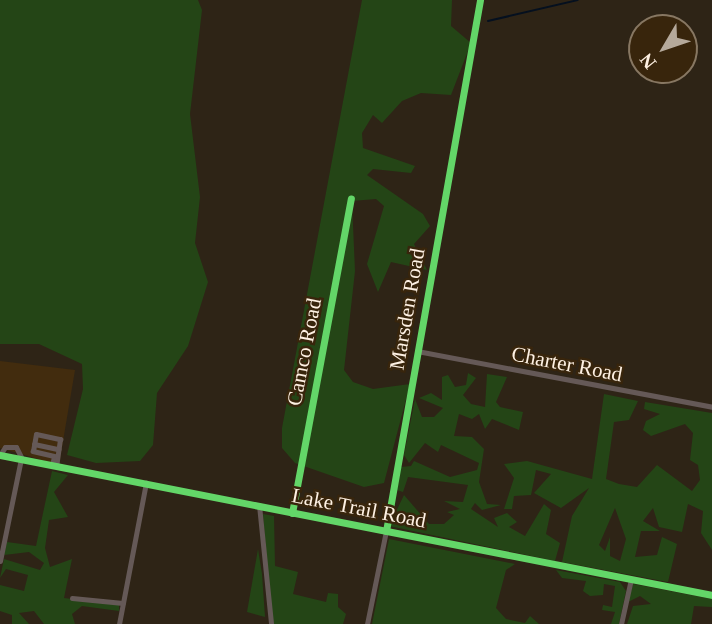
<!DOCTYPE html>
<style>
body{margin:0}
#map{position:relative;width:712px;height:624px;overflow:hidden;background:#2e2416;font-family:Georgia,serif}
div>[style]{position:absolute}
.built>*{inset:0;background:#422c0e}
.green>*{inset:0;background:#244516}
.stream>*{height:2px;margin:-1px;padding:0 1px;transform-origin:1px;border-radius:1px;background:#05101f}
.street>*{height:5px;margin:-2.5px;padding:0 2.5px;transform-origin:2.5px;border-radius:2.5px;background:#655957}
.fast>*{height:7px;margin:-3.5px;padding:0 3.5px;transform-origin:3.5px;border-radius:3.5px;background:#63d668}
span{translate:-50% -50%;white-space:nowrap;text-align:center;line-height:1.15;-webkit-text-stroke:5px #38250c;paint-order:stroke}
.street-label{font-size:21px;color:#fef1e3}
.north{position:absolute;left:628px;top:14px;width:70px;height:70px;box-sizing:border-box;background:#38250c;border:2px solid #877762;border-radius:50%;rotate:231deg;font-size:19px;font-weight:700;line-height:28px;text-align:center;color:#fef1e3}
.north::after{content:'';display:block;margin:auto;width:24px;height:32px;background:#b5a99b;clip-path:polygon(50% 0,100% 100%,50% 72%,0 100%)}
</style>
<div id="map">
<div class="built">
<i style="clip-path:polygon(0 361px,75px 370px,59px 465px,0 448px)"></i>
</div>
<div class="green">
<i style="clip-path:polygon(0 0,198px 0,202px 10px,190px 114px,200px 197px,195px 243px,208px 282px,188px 346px,157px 393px,153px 445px,140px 461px,96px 463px,67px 455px,83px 389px,82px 364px,39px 344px,0 344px)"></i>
<i style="clip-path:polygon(362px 0,452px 0,451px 26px,471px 43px,451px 95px,421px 93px,402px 101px,382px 123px,373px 115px,362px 133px,363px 148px,415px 166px,411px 173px,373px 169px,367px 175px,423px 214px,430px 226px,414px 244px,427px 270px,391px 262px,378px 292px,367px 264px,384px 206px,376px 199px,352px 201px,355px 271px,344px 370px,353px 382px,373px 389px,410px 384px,384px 483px,364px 487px,295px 463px,282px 448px,282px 428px)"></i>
<i style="clip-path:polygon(468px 373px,476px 378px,463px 395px,471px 404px,485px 407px,487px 374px,507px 377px,496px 402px,500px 407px,523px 412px,519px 430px,492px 419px,485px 429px,479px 414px,472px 419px,459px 414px,454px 436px,472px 437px,484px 449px,479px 482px,487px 504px,501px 505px,482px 510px,475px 503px,471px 509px,498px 527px,494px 518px,507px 513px,517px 522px,509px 527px,525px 536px,544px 504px,551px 510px,546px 534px,560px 543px,555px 561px,389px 526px,404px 495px,429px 524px,444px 524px,454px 515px,447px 512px,460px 509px,444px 501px,463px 502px,468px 485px,408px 477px,403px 492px,397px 490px,401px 467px,411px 466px,414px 461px,450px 477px,477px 470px,479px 463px,441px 445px,438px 452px,425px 443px,409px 463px,404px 455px,415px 399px,422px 417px,434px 417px,443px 408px,419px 398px,431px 393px,442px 400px,442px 377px,448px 375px,455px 387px,466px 385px)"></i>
<i style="clip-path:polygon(evenodd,604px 394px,638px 401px,629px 420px,614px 422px,606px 479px,619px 484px,637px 487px,657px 465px,692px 491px,700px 480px,698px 465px,690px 460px,693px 433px,685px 424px,651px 436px,643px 430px,646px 421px,660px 414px,644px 409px,645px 402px,712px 413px,712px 550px,701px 533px,703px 511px,688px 504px,682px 532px,659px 527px,653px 508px,643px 521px,660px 531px,641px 531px,635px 557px,657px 555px,662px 537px,677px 544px,668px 582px,562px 562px,572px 516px,589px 488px,561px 508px,534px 493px,551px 474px,536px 470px,531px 495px,514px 496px,512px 509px,504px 509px,514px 478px,504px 464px,527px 461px,592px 479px,604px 394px,615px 508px,626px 539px,620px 561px,610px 556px,610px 537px,605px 551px,599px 545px,615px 508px)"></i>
<i style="clip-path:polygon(52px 471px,68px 475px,54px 492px,68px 517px,49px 520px,45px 548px,50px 567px,72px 559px,64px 598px,119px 605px,119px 611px,82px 606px,72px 614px,75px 624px,44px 624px,34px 611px,19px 613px,29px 624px,12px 624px,12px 615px,0 611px,0 585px,24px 591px,28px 575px,6px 569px,0 578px,4px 559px,40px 570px,44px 563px,29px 552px,4px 555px,7px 542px,36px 546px)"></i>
<i style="clip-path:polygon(263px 514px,274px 516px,275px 566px,298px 572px,293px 594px,326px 602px,328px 593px,338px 594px,338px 607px,346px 614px,343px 624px,272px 624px)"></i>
<i style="clip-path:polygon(389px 539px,515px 564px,506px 570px,496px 608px,506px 619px,525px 623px,530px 616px,539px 624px,372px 624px)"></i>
<i style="clip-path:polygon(258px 549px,262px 574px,265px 617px,247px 612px)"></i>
<i style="clip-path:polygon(556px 570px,620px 582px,626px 591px,619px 624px,611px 624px,615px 612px,602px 610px,603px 605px,612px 607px,615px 586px,604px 584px,603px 595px,590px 596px,583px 591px,586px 581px,562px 578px)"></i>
<i style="clip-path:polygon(633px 584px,712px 599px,712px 607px,694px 606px,691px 624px,627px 624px,633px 606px,651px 604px,640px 596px,628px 602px)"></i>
</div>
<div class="stream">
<i style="left:488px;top:21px;width:92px;rotate:-13.1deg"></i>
</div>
<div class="street">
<i style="left:417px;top:351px;width:300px;rotate:10.7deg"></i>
<i style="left:34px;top:444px;width:25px;rotate:12deg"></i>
<i style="left:0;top:455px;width:9px;rotate:-58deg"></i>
<i style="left:5px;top:447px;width:11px"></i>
<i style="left:16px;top:447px;width:13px;rotate:63deg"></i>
<i style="left:52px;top:465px;width:9px;rotate:-77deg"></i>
<i style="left:54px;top:456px;width:22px;rotate:-167deg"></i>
<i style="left:33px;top:451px;width:17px;rotate:-80deg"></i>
<i style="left:36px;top:434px;width:25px;rotate:12deg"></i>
<i style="left:60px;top:439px;width:27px;rotate:98deg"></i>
<i style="left:259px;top:505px;width:120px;rotate:84.2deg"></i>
<i style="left:0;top:561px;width:104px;rotate:-78.4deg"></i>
<i style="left:72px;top:598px;width:51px;rotate:5.6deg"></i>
<i style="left:119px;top:624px;width:144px;rotate:-79.2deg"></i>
<i style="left:367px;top:624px;width:95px;rotate:-78.5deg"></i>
<i style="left:621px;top:624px;width:46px;rotate:-77.5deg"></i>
</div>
<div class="fast">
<i style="left:0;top:455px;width:726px;rotate:11.12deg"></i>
<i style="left:292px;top:513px;width:320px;rotate:-79.4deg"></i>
<i style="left:386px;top:531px;width:539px;rotate:-79.96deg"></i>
</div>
<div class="street-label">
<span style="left:407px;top:309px;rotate:-80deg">Marsden Road</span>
<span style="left:304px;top:352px;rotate:-79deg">Camco Road</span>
<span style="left:567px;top:364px;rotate:11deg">Charter Road</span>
<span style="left:359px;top:508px;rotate:11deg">Lake Trail Road</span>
</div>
<div class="north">N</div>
</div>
